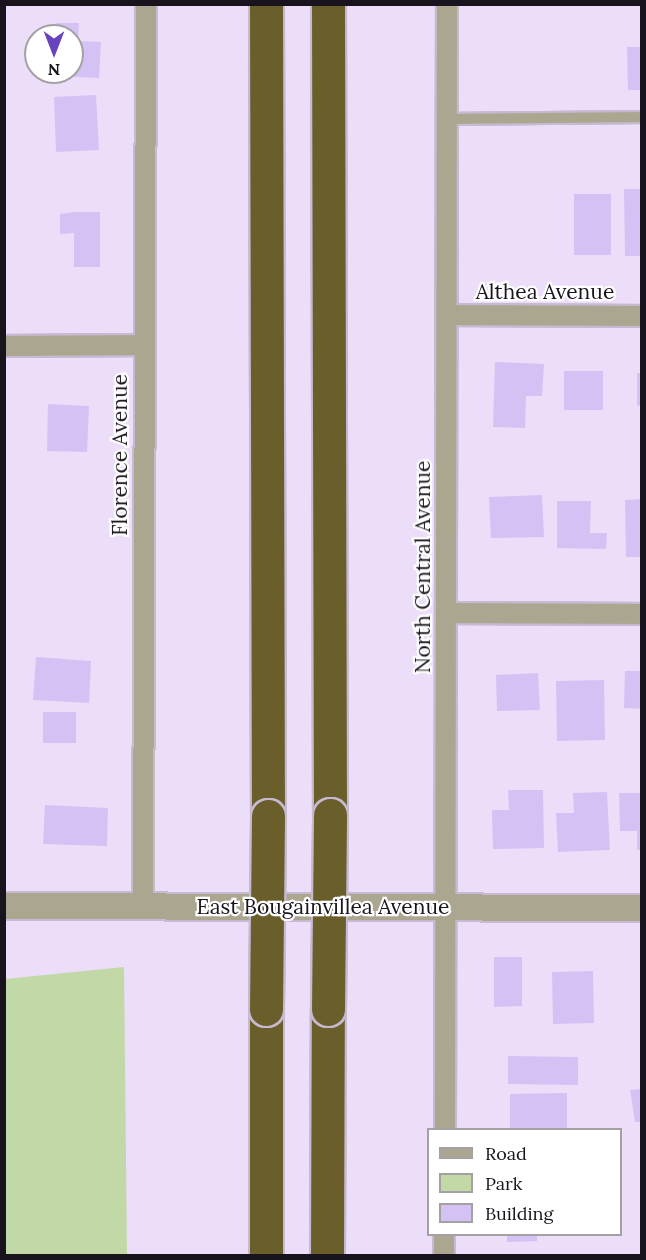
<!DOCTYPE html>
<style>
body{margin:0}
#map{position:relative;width:646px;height:1260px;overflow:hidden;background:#ecddf9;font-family:Lora,serif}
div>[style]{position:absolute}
.green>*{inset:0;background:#c2d9a7}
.building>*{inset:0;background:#d4c2f5}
.roads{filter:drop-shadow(2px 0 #c6b9d1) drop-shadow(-2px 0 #c6b9d1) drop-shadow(0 2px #c6b9d1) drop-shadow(0 -2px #c6b9d1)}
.service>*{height:10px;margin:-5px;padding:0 5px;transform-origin:5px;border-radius:5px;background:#aba68f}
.minor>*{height:20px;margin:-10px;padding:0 10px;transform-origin:10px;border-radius:10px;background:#aba68f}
.tertiary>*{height:26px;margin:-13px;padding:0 13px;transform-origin:13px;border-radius:13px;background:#aba68f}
.motorway>*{height:33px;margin:-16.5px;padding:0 16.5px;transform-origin:16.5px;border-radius:16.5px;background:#6a5f2b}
.bridges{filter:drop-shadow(2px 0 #c6b9d1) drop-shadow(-2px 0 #c6b9d1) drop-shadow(0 2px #c6b9d1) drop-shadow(0 -2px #c6b9d1)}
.motorway-bridge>*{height:33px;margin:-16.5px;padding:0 16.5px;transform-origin:16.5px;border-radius:16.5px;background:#6a5f2b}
span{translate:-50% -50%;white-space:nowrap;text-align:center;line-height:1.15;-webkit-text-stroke:4.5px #fff;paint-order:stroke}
.street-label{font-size:21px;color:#18131c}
.frame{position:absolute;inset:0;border:6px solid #18131c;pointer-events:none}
.legend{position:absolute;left:427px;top:1128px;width:195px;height:108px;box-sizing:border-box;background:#fff;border:2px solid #a3a1a4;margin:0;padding:8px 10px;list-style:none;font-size:18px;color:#18131c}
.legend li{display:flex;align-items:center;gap:12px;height:30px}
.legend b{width:30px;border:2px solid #a3a1a4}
.north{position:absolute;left:24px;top:24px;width:60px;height:60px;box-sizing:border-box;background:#fff;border:2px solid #a3a1a4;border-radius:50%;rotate:180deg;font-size:16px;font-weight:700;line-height:24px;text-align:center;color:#18131c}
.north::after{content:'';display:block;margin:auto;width:21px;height:27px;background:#6744bd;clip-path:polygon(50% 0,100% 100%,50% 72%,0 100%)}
</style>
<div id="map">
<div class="green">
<i style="clip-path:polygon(124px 967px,127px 1255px,5px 1255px,5px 979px)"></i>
</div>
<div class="building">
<i style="clip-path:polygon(56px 23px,79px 23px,78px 41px,101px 42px,99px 78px,54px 76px,54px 72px,72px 72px,72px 36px,56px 36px)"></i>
<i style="clip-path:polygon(627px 47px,642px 47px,642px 90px,628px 90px)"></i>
<i style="clip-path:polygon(96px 95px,99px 150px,56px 152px,54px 97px)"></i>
<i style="clip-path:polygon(624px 189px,642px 189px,642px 256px,625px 256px)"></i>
<i style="clip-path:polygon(574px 194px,611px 194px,611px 255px,574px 255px)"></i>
<i style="clip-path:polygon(75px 212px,100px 212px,100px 267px,74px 267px,74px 233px,60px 234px,60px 214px)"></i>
<i style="clip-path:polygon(495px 362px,544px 364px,542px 396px,526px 396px,525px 428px,493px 427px)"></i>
<i style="clip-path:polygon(564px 371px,603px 371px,603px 410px,564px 410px)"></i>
<i style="clip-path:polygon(637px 373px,642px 373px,642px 405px,637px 406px)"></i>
<i style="clip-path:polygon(48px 404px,89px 406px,87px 452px,47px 451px)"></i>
<i style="clip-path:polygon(542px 495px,544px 537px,491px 538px,489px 497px)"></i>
<i style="clip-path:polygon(642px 499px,642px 557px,626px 557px,625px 500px)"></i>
<i style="clip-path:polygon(557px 501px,591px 501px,590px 533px,607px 533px,606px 549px,557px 548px)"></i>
<i style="clip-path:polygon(36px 657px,91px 661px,89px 703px,33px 700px)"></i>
<i style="clip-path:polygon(625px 671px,642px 671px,642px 709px,624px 708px)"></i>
<i style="clip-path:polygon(538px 673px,540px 710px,497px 711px,496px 675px)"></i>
<i style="clip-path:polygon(604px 680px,605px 740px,557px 741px,556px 681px)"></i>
<i style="clip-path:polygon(43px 712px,76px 712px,76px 743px,43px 743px)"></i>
<i style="clip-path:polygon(508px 790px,543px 790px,544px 848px,493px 849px,492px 810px,509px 810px)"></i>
<i style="clip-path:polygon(607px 792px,610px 850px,558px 852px,556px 813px,574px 813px,573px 793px)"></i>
<i style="clip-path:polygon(619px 793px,642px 793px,642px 850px,637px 850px,637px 831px,620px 831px)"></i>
<i style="clip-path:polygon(45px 805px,108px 808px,107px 846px,43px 844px)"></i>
<i style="clip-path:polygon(494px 957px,522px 957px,522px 1006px,494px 1007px)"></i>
<i style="clip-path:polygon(593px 971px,594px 1023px,553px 1024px,552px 972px)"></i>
<i style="clip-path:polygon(508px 1056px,578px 1057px,578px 1085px,508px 1084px)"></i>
<i style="clip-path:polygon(642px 1089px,642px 1122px,635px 1122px,630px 1090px)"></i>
<i style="clip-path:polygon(567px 1093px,567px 1130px,510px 1130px,510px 1094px)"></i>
<i style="clip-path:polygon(507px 1234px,537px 1234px,537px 1241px,507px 1242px)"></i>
</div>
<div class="roads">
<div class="service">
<i style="left:447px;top:119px;width:195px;rotate:-0.6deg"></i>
</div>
<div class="minor">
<i style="left:448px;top:315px;width:194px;rotate:0.3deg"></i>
<i style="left:4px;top:346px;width:141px;rotate:-0.4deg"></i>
<i style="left:447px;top:613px;width:195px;rotate:0.3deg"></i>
<i style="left:143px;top:906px;width:902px;rotate:-89.81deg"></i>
<i style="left:445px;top:1130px;width:1126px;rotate:-89.9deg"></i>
<i style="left:444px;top:1256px;width:22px;rotate:-90deg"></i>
</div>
<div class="tertiary">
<i style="left:4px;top:906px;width:638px;rotate:0.18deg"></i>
</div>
<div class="motorway">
<i style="left:266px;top:4px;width:812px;rotate:89.86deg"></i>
<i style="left:328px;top:4px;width:811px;rotate:89.86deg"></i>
<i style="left:266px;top:1256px;width:247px;rotate:-90deg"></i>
<i style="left:327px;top:1256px;width:247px;rotate:-89.8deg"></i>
</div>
</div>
<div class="bridges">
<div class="motorway-bridge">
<i style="left:266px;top:1009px;width:193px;rotate:-89.4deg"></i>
<i style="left:328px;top:1009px;width:194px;rotate:-89.4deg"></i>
</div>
</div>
<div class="street-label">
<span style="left:545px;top:292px">Althea Avenue</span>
<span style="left:120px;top:455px;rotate:-90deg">Florence Avenue</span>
<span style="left:423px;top:567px;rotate:-90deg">North Central Avenue</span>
<span style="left:323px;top:907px">East Bougainvillea Avenue</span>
</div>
<div class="frame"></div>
<ul class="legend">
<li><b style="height:8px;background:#aba68f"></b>Road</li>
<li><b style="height:16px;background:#c2d9a7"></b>Park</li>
<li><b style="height:16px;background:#d4c2f5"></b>Building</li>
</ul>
<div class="north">N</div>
</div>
